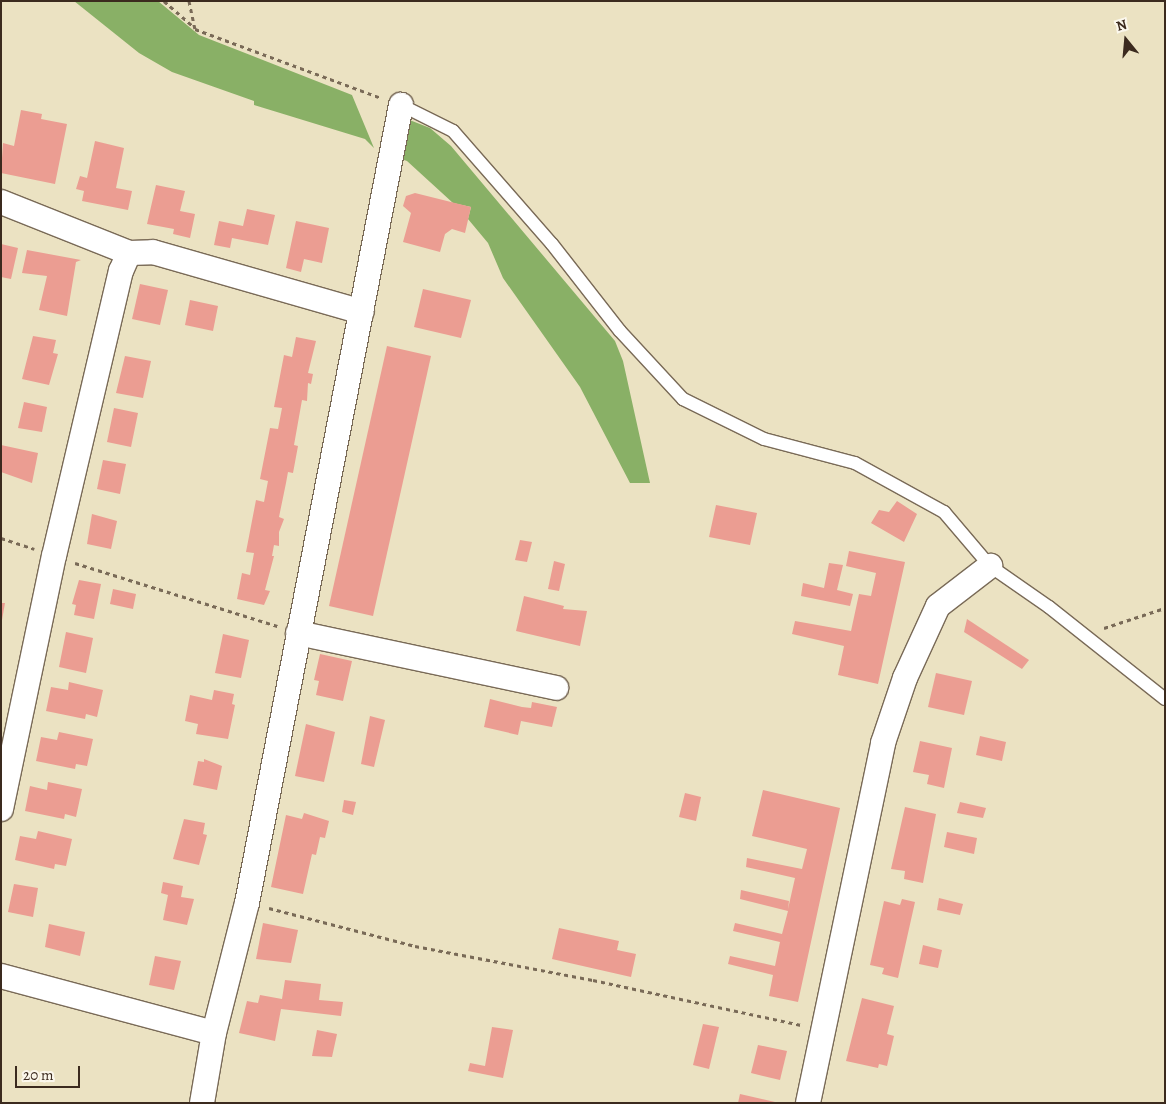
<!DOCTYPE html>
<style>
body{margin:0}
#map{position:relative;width:1166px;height:1104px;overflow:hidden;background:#ebe2c2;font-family:Alegreya,serif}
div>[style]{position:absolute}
.forest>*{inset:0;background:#89b066}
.building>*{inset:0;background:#eb9d92}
.path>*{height:3px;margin-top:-1.5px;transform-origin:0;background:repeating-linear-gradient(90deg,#796a57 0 4px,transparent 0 8px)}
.roads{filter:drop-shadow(1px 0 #796a57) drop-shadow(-1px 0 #796a57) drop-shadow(0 1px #796a57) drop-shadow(0 -1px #796a57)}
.lane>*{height:12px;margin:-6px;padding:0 6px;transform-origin:6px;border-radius:6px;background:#fff}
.street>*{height:24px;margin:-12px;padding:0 12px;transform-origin:12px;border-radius:12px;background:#fff}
span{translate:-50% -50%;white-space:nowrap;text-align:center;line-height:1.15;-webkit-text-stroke:5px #fbf7ec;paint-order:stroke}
.frame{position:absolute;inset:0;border:2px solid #3b2a1e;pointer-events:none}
.north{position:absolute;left:1101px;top:15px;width:50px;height:50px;-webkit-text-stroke:4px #fbf7ec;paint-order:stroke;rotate:343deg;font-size:14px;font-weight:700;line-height:20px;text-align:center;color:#3b2a1e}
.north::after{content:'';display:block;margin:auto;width:18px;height:22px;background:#3b2a1e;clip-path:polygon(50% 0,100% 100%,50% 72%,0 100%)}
.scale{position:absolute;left:15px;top:1066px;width:65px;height:22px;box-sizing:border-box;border:2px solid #3b2a1e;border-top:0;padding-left:6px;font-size:15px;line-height:18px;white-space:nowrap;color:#3b2a1e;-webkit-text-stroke:4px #fbf7ec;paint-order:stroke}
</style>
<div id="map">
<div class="forest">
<i style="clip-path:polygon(74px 1px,158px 1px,199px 35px,352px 95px,374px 148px,365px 139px,254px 105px,254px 101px,172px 72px,139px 53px)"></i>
<i style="clip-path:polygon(407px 119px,430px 128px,451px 146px,615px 341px,623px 361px,650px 483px,630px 483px,580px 387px,503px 278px,488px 243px,468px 219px,471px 207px,453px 203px,407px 161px,393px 156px)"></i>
</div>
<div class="building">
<i style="clip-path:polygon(21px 110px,42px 114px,41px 119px,67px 124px,55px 184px,1px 173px,3px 143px,14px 146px)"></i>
<i style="clip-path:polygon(95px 141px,124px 148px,116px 188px,132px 191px,128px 210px,82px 201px,84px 191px,76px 189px,80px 176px,87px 178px)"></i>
<i style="clip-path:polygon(156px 185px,185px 191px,180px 211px,195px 214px,190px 238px,173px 234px,174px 229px,147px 224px)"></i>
<i style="clip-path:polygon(415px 193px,471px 207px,465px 233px,452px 229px,445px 234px,440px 252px,403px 242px,411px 213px,403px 206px,406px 196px)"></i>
<i style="clip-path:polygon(247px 209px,275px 215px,268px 245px,232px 238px,230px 248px,214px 245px,219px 221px,243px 226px)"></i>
<i style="clip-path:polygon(296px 221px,329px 228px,322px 263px,304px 259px,301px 272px,286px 268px)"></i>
<i style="clip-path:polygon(1px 244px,18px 248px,11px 279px,1px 277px)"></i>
<i style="clip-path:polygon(27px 250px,81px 260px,76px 262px,67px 316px,39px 310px,47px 276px,22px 273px)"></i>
<i style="clip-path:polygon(140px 284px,168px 290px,160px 325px,132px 319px)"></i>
<i style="clip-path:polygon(423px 289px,471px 300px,461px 338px,414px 327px)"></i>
<i style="clip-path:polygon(190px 300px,218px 306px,213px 331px,185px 325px)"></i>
<i style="clip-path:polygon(33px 336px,56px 340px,53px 353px,58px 354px,49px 385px,22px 379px)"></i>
<i style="clip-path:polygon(296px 337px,316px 341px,308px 373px,313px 374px,311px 384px,308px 383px,307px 401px,302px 400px,294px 445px,298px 446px,293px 473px,288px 472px,286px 483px,279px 517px,284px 519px,279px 532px,279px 546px,274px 545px,272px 556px,274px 556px,265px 590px,270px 591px,264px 605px,237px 599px,242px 573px,250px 575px,254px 553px,246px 552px,256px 500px,264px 502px,268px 481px,260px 479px,270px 428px,278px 429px,282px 408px,274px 407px,284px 355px,292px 357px)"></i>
<i style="clip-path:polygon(387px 346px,431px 356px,373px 616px,329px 606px)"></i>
<i style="clip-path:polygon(125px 356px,151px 361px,143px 398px,116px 393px)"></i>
<i style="clip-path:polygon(24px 402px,47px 407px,42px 432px,18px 428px)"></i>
<i style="clip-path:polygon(114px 408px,138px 413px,131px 447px,107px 442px)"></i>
<i style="clip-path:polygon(1px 445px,38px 453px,32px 483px,1px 472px)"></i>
<i style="clip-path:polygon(103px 460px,126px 464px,120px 494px,97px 489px)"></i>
<i style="clip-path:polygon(897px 501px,917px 514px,904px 542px,871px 523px,879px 510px,889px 512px)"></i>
<i style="clip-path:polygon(716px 505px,757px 513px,750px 545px,709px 537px)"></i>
<i style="clip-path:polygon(92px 514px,117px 521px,111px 549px,87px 544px)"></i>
<i style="clip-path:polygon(520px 540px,532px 542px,527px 562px,515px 560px)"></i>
<i style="clip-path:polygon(849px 551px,905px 562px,878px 684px,838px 675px,844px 646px,792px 634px,795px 621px,851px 631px,859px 594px,871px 596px,876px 573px,846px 566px)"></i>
<i style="clip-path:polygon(554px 561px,565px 564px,559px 591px,548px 589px)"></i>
<i style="clip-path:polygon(829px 563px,843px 565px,837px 590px,853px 594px,850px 606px,801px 596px,803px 583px,824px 588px)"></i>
<i style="clip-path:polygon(79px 580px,101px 584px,94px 619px,74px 615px,76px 605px,72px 604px)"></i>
<i style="clip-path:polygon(113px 589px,136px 594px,133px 609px,110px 604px)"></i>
<i style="clip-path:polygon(524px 596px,564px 606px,563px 609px,587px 611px,580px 646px,516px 631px)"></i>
<i style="clip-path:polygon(1px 603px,5px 603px,2px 620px,1px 620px)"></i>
<i style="clip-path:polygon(967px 619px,1029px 660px,1022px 669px,964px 632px)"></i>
<i style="clip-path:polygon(66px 632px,93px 638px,86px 673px,59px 667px)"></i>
<i style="clip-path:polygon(223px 634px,249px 640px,241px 678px,215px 673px)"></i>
<i style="clip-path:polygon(320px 654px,352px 661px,343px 701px,316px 695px,319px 681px,314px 680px)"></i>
<i style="clip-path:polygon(936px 673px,972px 681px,964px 715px,928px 707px)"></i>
<i style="clip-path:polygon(69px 682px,103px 690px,97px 717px,86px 714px,85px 719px,46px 711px,51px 687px,68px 690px)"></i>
<i style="clip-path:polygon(214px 690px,234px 694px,232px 704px,235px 705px,228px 739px,196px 734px,198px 724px,185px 721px,190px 695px,212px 700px)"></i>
<i style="clip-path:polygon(490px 699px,522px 707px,531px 708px,532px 702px,557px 707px,552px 727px,521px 721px,518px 735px,484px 727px)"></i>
<i style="clip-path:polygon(370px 716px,385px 720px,374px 767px,361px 764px)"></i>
<i style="clip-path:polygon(306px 724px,335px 732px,324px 782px,295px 776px)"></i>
<i style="clip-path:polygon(59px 732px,93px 739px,87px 766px,76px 764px,75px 769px,36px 761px,41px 737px,57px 740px)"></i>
<i style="clip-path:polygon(980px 736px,1006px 742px,1002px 761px,976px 755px)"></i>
<i style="clip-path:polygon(920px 741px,952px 748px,944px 788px,927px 784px,929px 775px,913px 772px)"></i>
<i style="clip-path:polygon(204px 759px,222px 766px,217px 790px,193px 785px,198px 761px,204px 762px)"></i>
<i style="clip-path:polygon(48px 782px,82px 789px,76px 817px,65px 814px,64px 819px,25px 811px,30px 786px,47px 790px)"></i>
<i style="clip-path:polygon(763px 790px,840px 808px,798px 1002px,769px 996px,773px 975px,728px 964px,730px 956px,775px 966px,780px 942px,733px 931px,735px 923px,782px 934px,788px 911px,740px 899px,741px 890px,789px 901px,788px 909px,795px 878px,746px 867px,747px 858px,802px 869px,807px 849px,752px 836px)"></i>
<i style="clip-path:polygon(685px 793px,701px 797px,696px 821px,679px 817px)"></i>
<i style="clip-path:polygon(344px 800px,356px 802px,353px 815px,342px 812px)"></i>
<i style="clip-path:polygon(960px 802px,986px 808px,983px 818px,957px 813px)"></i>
<i style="clip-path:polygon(905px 807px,936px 814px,923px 883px,904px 879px,905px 871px,891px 869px)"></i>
<i style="clip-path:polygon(304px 813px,329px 821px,325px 838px,320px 837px,316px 855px,312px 854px,303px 894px,271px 887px,286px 815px,302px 819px)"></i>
<i style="clip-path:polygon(184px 819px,205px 823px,203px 834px,207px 835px,199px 865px,173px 859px)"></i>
<i style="clip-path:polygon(38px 831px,72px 839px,66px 866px,55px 864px,54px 869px,15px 860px,20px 836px,36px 839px)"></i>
<i style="clip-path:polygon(947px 832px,977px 838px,974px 854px,944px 847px)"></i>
<i style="clip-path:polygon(163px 882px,183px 886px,181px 897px,194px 899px,187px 925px,163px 920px,168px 895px,161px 893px)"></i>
<i style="clip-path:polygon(14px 884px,38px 888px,33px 917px,8px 912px)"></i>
<i style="clip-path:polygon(939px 898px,963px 904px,960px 915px,937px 910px)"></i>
<i style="clip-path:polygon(902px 899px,915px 902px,898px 978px,882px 974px,884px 968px,870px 965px,884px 901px,900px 905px)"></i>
<i style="clip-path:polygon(263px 923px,298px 930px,291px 963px,256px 959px)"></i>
<i style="clip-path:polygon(49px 924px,85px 932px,80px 956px,45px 947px)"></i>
<i style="clip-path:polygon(559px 928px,619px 941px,617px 950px,636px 954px,631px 977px,552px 959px)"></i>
<i style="clip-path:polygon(923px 945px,942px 950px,938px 968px,919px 964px)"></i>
<i style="clip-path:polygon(155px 956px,181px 961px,174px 990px,149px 985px)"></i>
<i style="clip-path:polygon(285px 980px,321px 984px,319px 1000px,343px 1002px,341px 1016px,281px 1009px,275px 1041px,239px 1033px,247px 1001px,258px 1003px,260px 995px,282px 999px)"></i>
<i style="clip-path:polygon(862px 998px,894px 1006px,887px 1034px,894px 1036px,887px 1066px,879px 1064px,878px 1068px,846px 1061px)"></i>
<i style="clip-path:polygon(703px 1024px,719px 1027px,709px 1069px,693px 1065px)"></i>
<i style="clip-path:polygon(492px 1027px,513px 1030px,503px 1078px,468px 1071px,470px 1063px,485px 1066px)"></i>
<i style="clip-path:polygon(317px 1030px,337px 1034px,332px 1057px,312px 1056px)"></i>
<i style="clip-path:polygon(758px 1045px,787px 1051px,780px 1080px,751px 1073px)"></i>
<i style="clip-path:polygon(740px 1094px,775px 1102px,775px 1103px,738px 1103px)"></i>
</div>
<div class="path">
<i style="left:164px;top:1px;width:41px;rotate:41.1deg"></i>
<i style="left:189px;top:1px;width:29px;rotate:78deg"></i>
<i style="left:195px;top:29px;width:199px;rotate:20.3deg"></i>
<i style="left:1px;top:538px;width:35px;rotate:18deg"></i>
<i style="left:75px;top:563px;width:212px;rotate:17.3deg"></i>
<i style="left:1104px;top:628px;width:64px;rotate:-18.2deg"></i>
<i style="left:269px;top:908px;width:151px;rotate:14.6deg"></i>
<i style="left:415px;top:946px;width:181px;rotate:10.8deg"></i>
<i style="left:593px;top:980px;width:214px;rotate:12.2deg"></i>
</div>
<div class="roads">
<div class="lane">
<i style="left:401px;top:105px;width:58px;rotate:26.6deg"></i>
<i style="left:453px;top:131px;width:150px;rotate:48.8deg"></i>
<i style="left:552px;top:244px;width:110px;rotate:52deg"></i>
<i style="left:620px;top:331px;width:93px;rotate:47.2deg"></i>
<i style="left:683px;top:399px;width:90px;rotate:26.3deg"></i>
<i style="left:764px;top:439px;width:94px;rotate:14.8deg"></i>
<i style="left:855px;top:463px;width:102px;rotate:28.8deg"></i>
<i style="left:944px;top:512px;width:71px;rotate:49.6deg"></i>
<i style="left:990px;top:566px;width:72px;rotate:34.8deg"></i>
<i style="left:1049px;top:607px;width:148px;rotate:38.4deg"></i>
</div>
<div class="street">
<i style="left:1px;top:202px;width:138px;rotate:21.7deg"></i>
<i style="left:298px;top:633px;width:264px;rotate:12deg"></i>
<i style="left:1px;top:809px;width:258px;rotate:-78.2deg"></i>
<i style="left:54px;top:556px;width:293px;rotate:-76.8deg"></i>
<i style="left:121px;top:271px;width:20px;rotate:-66deg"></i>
<i style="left:129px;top:253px;width:24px;rotate:-2deg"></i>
<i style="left:153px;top:252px;width:217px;rotate:16deg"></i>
<i style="left:1px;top:976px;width:220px;rotate:15deg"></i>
<i style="left:202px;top:1103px;width:71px;rotate:-80.3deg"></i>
<i style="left:214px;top:1033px;width:134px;rotate:-75.8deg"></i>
<i style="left:247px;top:903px;width:813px;rotate:-79.08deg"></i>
<i style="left:808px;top:1103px;width:368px;rotate:-78.2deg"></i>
<i style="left:883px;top:743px;width:69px;rotate:-71.3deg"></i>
<i style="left:905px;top:678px;width:79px;rotate:-65.4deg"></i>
<i style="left:938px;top:606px;width:66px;rotate:-37.6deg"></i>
</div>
</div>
<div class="frame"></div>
<div class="north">N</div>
<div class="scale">20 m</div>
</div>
